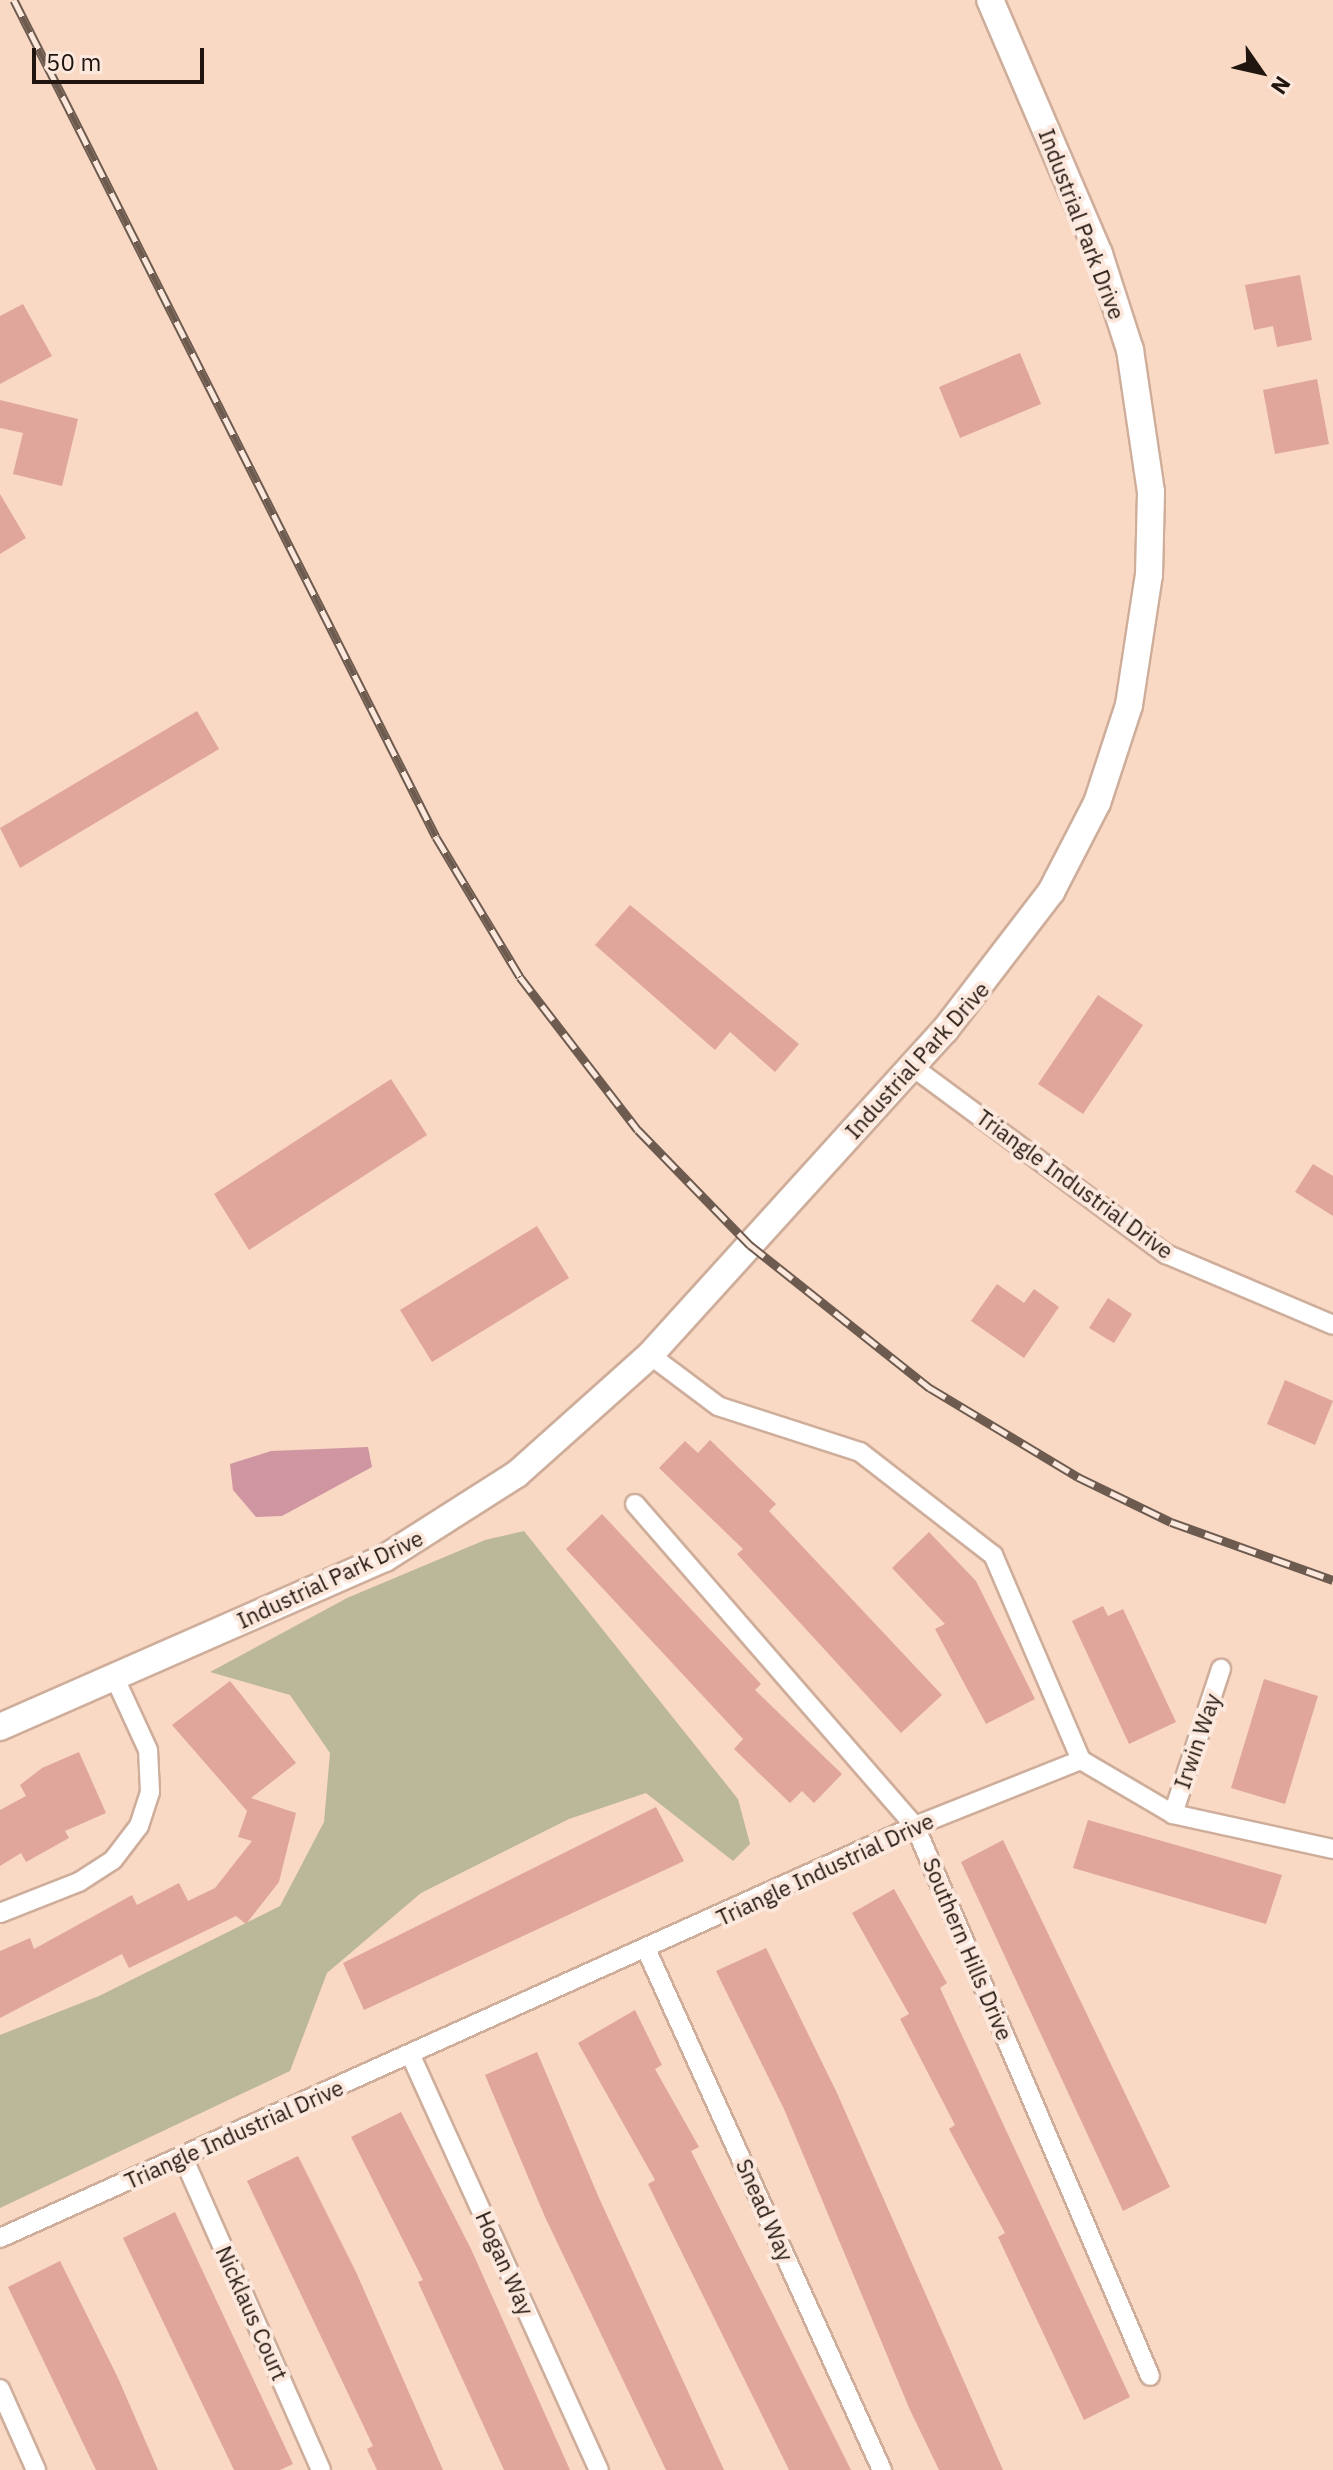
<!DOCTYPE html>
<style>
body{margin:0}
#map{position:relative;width:1333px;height:2470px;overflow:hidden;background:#f9d8c4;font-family:"IBM Plex Sans",sans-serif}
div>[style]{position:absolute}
.green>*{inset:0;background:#bbb899}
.water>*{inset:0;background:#cf96a2}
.building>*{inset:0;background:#e0a69c}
.roads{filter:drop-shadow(2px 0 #ceae9b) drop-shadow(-2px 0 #ceae9b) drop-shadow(0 2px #ceae9b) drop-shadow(0 -2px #ceae9b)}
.street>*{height:18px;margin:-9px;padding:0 9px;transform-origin:9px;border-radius:9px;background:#fff}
.secondary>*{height:26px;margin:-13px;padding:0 13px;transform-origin:13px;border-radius:13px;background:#fff}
.rail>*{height:9px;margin-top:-4.5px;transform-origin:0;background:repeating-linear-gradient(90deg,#fce8dc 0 18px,#6e5b4f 0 36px);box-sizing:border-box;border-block:2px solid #6e5b4f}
span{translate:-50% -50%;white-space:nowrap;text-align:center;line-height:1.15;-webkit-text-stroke:8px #fce8dc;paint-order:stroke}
.street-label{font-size:22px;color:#21160f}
.north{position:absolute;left:1221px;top:32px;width:80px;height:80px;-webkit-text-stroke:6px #fce8dc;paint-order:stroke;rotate:124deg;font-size:22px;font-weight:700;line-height:32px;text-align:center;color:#21160f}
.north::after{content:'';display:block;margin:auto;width:28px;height:36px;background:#21160f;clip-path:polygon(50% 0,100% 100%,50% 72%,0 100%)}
.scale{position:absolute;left:32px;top:48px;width:172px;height:36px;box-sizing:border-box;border:4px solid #21160f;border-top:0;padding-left:10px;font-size:24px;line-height:28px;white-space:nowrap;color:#21160f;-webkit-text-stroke:6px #fce8dc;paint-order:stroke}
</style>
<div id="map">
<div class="green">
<i style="clip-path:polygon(524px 1531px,738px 1799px,750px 1844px,733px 1861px,646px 1793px,569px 1819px,421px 1893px,327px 1973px,290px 2071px,0 2208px,0 2035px,99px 1996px,280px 1906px,324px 1822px,330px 1753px,290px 1695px,210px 1672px,347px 1598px,485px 1540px)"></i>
</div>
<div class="water">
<i style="clip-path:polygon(368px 1447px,372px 1467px,282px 1516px,256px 1517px,233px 1490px,230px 1464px,271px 1451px)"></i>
</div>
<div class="building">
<i style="clip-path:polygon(1300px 275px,1312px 340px,1277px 347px,1273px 326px,1254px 330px,1245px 285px)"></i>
<i style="clip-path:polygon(23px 304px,52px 356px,0 384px,0 316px)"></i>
<i style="clip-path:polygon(1020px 353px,1041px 404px,960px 438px,939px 387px)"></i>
<i style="clip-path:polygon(1317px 379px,1329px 444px,1275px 454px,1263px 390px)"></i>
<i style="clip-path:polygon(0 400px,78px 419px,62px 486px,13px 474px,23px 433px,0 428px)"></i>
<i style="clip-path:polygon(0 494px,26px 538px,0 554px)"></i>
<i style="clip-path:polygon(197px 711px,219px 749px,20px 868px,0 828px)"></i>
<i style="clip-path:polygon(630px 905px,799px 1044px,775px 1072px,730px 1032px,715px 1050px,595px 945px)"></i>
<i style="clip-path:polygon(1098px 995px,1143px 1025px,1083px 1114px,1038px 1084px)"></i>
<i style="clip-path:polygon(391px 1079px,427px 1135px,249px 1250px,214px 1194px)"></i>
<i style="clip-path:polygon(1313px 1164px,1333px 1176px,1333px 1216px,1295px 1192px)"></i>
<i style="clip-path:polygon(537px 1226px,569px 1278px,432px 1362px,400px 1310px)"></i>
<i style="clip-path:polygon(997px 1284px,1024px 1303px,1034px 1289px,1059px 1307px,1024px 1358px,971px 1321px)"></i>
<i style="clip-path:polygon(1108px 1298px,1132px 1314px,1114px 1343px,1089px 1328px)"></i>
<i style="clip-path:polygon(1285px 1380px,1333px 1401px,1315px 1445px,1267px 1424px)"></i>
<i style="clip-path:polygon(710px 1440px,776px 1504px,769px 1511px,942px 1695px,901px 1733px,737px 1554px,743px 1549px,659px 1468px,685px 1441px,698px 1453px)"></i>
<i style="clip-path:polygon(602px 1514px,761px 1684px,755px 1690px,842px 1774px,814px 1803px,802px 1791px,790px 1803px,734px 1749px,743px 1739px,566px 1549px)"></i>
<i style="clip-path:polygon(929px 1532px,976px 1581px,1035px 1699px,986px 1724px,935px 1629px,945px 1624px,892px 1568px)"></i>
<i style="clip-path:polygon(1103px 1606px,1108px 1616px,1123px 1609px,1176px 1722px,1129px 1744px,1072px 1621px)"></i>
<i style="clip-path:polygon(1264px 1679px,1318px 1696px,1285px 1804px,1231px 1788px)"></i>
<i style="clip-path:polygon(230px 1681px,296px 1763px,251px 1798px,296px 1813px,279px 1882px,246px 1924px,236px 1916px,129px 1968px,122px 1954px,0 2018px,0 1951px,30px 1938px,34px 1949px,132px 1895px,137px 1905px,179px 1883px,188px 1901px,215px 1888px,252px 1841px,238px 1837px,247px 1811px,172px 1725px)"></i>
<i style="clip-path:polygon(79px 1752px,106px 1813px,65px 1831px,69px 1838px,26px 1862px,21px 1853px,0 1866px,0 1810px,26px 1796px,20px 1785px,42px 1768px)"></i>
<i style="clip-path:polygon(656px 1807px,684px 1861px,364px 2010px,343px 1963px)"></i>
<i style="clip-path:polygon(1088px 1820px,1282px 1875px,1266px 1924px,1073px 1868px)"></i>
<i style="clip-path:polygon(1003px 1840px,1170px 2187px,1123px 2211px,961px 1862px)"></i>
<i style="clip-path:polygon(894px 1889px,947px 1983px,940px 1988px,1130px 2397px,1084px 2420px,998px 2237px,1005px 2233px,949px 2129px,955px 2125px,900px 2019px,909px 2014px,852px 1913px)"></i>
<i style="clip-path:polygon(766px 1948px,837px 2093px,1003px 2470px,939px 2470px,910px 2410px,784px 2109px,716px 1971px)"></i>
<i style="clip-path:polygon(635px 2010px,662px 2065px,655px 2069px,699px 2147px,691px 2151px,851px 2470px,789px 2470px,648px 2184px,655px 2180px,578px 2043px)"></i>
<i style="clip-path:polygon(537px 2052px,599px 2198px,724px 2470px,666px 2470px,545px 2217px,485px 2075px)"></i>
<i style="clip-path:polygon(401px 2112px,471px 2249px,570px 2470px,504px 2470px,418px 2282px,423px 2280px,351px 2137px)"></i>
<i style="clip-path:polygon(298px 2156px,356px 2272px,443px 2470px,377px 2470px,367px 2449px,373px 2446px,247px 2181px)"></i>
<i style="clip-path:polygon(175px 2212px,293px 2464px,280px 2470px,234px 2470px,123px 2238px)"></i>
<i style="clip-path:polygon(60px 2261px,118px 2378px,158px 2470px,96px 2470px,8px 2287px)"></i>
</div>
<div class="roads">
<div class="street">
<i style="left:913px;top:1067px;width:315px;rotate:36.5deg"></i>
<i style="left:1166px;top:1254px;width:181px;rotate:23deg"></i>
<i style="left:635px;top:1504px;width:427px;rotate:49deg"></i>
<i style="left:915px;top:1826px;width:598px;rotate:66.86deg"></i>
<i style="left:1081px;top:1760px;width:107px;rotate:30.4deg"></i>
<i style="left:1173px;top:1814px;width:164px;rotate:12.3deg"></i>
<i style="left:1173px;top:1814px;width:153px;rotate:-71.7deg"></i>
<i style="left:0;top:1913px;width:85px;rotate:-21.4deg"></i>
<i style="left:79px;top:1882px;width:40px;rotate:-32.9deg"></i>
<i style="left:113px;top:1860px;width:43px;rotate:-52.6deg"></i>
<i style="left:139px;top:1826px;width:36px;rotate:-72deg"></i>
<i style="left:150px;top:1792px;width:42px;rotate:-92.7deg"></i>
<i style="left:148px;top:1750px;width:81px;rotate:-114.7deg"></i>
<i style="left:647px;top:1951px;width:570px;rotate:65.64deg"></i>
<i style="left:411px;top:2056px;width:455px;rotate:65.6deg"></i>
<i style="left:183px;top:2157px;width:342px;rotate:66.2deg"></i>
<i style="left:0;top:2238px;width:1003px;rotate:-24.24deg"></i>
<i style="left:915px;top:1826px;width:179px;rotate:-21.7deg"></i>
<i style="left:1081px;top:1760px;width:223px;rotate:-113.2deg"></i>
<i style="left:993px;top:1555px;width:168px;rotate:-142.2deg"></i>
<i style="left:860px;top:1452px;width:149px;rotate:-162.1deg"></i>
<i style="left:718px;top:1406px;width:85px;rotate:-143.1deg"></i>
<i style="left:0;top:2389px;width:89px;rotate:66deg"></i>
</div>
<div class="secondary">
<i style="left:0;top:1727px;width:420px;rotate:-23.7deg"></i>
<i style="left:385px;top:1558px;width:156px;rotate:-32.5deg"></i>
<i style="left:517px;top:1474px;width:178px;rotate:-41.8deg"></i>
<i style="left:650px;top:1355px;width:439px;rotate:-47.8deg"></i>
<i style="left:945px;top:1030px;width:174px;rotate:-52.5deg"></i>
<i style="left:1051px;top:892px;width:100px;rotate:-62.7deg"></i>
<i style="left:1097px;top:803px;width:103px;rotate:-71.9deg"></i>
<i style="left:1129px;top:705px;width:132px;rotate:-81.3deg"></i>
<i style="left:1149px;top:575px;width:83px;rotate:-88.6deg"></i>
<i style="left:1151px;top:492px;width:144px;rotate:-98.4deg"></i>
<i style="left:1130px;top:350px;width:101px;rotate:-107.9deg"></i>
<i style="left:1099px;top:254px;width:276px;rotate:-113.2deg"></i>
</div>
</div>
<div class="rail">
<i style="left:14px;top:0;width:937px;rotate:63.24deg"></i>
<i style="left:436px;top:837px;width:163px;rotate:59deg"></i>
<i style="left:520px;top:977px;width:193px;rotate:52.4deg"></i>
<i style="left:638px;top:1130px;width:161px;rotate:45.8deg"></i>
<i style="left:750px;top:1245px;width:230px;rotate:38.5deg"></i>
<i style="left:930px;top:1388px;width:173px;rotate:31deg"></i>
<i style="left:1078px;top:1477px;width:103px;rotate:25.8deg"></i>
<i style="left:1171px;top:1522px;width:172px;rotate:19.7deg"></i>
</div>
<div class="street-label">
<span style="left:1082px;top:224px;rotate:69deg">Industrial Park Drive</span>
<span style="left:917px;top:1060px;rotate:-48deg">Industrial Park Drive</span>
<span style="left:1075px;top:1184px;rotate:36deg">Triangle Industrial Drive</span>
<span style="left:330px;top:1579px;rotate:-25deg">Industrial Park Drive</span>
<span style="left:1197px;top:1741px;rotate:-71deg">Irwin Way</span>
<span style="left:825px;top:1869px;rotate:-25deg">Triangle Industrial Drive</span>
<span style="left:968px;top:1949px;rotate:67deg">Southern Hills Drive</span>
<span style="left:234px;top:2134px;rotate:-24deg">Triangle Industrial Drive</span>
<span style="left:765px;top:2210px;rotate:66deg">Snead Way</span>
<span style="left:505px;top:2263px;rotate:66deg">Hogan Way</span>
<span style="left:252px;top:2313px;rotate:66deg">Nicklaus Court</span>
</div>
<div class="north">N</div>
<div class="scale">50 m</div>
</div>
